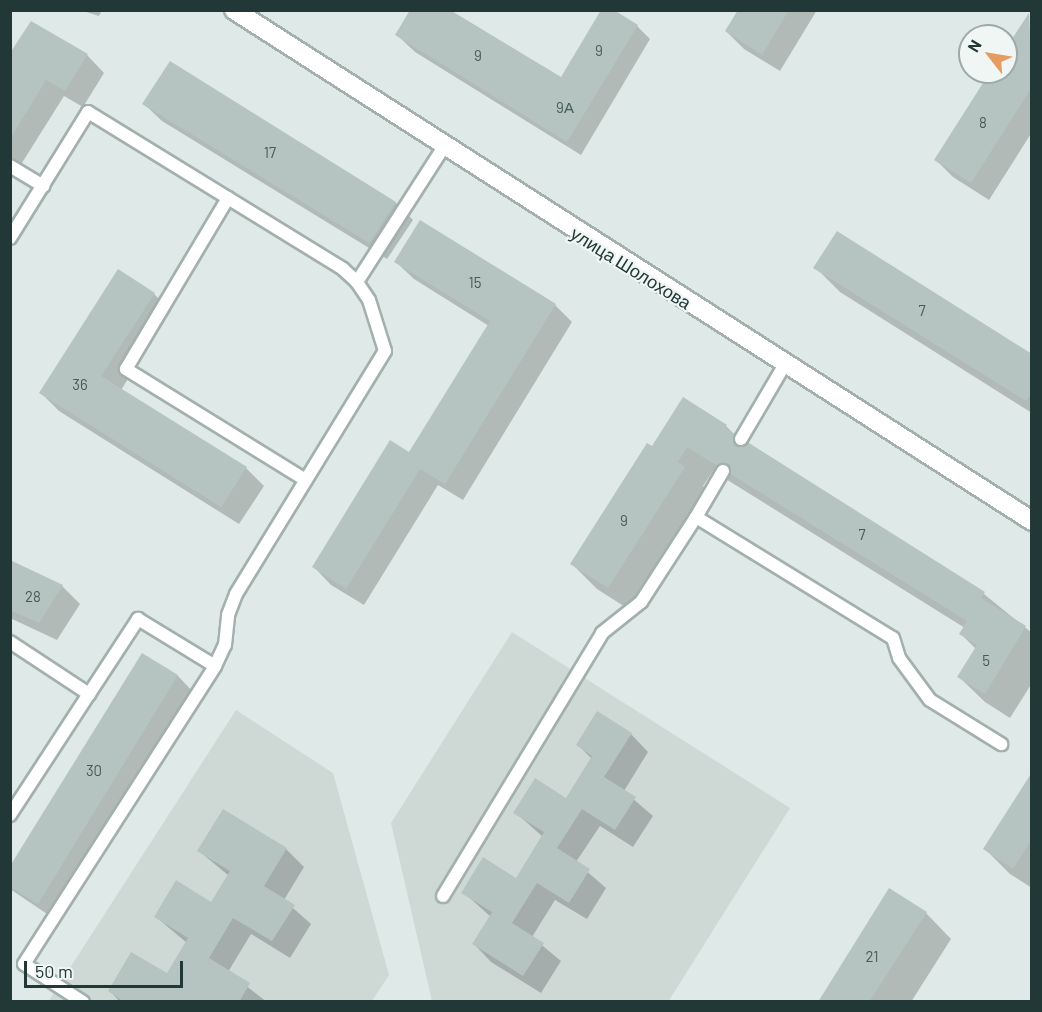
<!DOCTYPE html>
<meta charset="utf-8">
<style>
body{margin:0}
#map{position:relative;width:1042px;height:1012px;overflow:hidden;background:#dfe9e7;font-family:Barlow,sans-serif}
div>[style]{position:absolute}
.built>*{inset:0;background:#ced9d6}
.shadow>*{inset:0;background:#0003}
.building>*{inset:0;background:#b5c4c0}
.roads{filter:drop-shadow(2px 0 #a3b0ae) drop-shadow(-2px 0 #a3b0ae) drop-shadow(0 2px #a3b0ae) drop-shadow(0 -2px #a3b0ae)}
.lane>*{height:12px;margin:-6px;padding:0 6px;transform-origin:6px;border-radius:6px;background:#fff}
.street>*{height:18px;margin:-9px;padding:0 9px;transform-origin:9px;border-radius:9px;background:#fff}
span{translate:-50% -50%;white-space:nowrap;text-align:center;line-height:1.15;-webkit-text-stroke:4.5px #eff6f4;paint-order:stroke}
.number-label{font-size:15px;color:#475b58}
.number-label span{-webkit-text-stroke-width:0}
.street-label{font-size:18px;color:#223836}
.frame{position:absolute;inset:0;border:12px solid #223836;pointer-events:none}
.north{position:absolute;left:958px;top:24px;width:60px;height:60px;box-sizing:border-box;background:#eff6f4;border:2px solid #9daaa8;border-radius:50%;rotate:301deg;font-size:16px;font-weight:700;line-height:24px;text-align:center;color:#223836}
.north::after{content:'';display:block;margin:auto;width:21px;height:27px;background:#e69b61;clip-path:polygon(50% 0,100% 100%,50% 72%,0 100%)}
.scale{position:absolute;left:24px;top:961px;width:159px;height:27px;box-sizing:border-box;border:3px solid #223836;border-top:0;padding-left:8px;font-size:18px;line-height:21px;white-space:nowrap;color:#223836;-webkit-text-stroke:4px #eff6f4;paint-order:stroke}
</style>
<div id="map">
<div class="built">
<i style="clip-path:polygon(512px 632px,790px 808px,668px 1002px,432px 1001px,391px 823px)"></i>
<i style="clip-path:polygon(236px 710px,333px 773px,389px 975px,372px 1001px,48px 1002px)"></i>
</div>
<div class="shadow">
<i style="clip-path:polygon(80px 10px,102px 10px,99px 16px)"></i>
<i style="clip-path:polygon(739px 10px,817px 10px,780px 71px,744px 49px,726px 31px)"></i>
<i style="clip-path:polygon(1029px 15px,1032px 132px,989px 200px,953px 177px,936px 160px,992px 72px,1006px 72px,1006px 50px)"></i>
<i style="clip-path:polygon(637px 26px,650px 39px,581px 155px,415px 52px,397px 35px,561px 79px)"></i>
<i style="clip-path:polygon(87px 55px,104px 73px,83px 107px,64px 96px,10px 182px,10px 56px)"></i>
<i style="clip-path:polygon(171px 63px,396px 203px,413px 220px,387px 259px,162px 121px,144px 104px)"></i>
<i style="clip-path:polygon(396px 262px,555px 305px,572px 322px,463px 500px,438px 485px,364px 605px,331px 585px,314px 567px,410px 454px,489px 326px,414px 279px)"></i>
<i style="clip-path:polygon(815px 267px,1032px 355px,1032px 413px,840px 292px)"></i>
<i style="clip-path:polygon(154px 294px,171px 311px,121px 390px,246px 468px,264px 486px,239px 524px,59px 411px,41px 393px)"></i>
<i style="clip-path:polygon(726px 426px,739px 439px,984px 594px,1032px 633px,1032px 683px,1010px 718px,985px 702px,959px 677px,976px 649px,961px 634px,965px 628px,713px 471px,703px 486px,709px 493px,633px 612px,597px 589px,572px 564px,652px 448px)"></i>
<i style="clip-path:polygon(10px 561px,62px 586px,80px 604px,57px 640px,10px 618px)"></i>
<i style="clip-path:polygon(142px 655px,178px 676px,195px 694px,56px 920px,10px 889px,10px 869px)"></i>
<i style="clip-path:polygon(631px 734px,648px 752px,624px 791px,653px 816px,633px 847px,600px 826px,576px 862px,606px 888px,587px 919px,555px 900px,532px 937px,561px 961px,541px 993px,491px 962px,474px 944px,491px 917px,463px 892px,516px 880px,543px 837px,515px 812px,566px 800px,592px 759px,578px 745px)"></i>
<i style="clip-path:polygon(1032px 775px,1032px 888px,1010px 874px,985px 849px)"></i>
<i style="clip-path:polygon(286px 849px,304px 867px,284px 900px,311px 924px,290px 958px,251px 934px,228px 972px,267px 1002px,120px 1002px,110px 991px,167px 975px,187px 943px,156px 917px,212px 904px,229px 876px,199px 851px)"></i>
<i style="clip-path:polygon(890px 890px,926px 913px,951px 939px,911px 1002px,819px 1002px)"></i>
</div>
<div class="building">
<i style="clip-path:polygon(410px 10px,450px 10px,561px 77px,601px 10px,614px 10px,638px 25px,567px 142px,395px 35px)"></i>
<i style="clip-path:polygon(738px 10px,789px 10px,762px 55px,725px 31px)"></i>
<i style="clip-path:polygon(1029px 13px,1032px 87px,971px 183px,934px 160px,990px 72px,1006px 72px,1006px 48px)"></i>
<i style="clip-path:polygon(31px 21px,88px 54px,65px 91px,46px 80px,10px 139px,10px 53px)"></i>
<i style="clip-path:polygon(170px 61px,396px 202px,369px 243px,142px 104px)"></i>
<i style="clip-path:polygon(420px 220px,556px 304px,445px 484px,420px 469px,346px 589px,312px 567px,390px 440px,409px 452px,490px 321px,394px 262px)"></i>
<i style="clip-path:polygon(837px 231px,1032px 354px,1032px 393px,1026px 401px,813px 268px)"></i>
<i style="clip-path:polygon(118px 269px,155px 293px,101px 376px,247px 467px,221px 507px,39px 393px)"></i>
<i style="clip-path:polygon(683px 397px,727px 425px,725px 428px,985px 592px,981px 598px,1026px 626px,985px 694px,957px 677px,977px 645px,959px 634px,967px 621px,687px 447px,678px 462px,685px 467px,608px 588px,570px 564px,647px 443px,652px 446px)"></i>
<i style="clip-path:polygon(10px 560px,63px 585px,39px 623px,10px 610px)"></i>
<i style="clip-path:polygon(142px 653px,178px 675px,38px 904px,10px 887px,10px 866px)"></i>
<i style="clip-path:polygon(597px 711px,632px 733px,604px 777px,636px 797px,615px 830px,582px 809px,557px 848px,590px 869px,569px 903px,537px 883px,512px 923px,544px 943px,523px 976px,472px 944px,492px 912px,461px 893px,483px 857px,516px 878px,544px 832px,513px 813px,535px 778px,566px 798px,592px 756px,576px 745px)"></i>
<i style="clip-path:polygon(1032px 772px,1032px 839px,1013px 869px,983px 849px)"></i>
<i style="clip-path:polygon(223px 809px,287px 848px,264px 886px,295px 905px,272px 941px,233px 918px,209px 958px,250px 983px,239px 1002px,124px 1002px,108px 991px,131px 952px,167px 973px,188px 938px,154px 917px,176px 880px,211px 902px,230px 871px,197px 851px)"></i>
<i style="clip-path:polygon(889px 888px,927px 912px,869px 1002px,818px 1002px)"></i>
</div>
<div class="roads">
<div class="lane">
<i style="left:10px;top:166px;width:39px;rotate:31deg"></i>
<i style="left:228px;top:198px;width:199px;rotate:120.8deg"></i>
<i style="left:126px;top:369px;width:211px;rotate:31.7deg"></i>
<i style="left:10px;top:238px;width:148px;rotate:-58.2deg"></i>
<i style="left:88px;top:112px;width:299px;rotate:31.6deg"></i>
<i style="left:343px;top:269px;width:19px;rotate:43deg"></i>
<i style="left:741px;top:439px;width:87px;rotate:-59.6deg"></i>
<i style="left:723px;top:471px;width:53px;rotate:120.4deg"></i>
<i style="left:696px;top:517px;width:231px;rotate:31.6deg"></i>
<i style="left:893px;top:638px;width:21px;rotate:73deg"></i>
<i style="left:899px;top:658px;width:52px;rotate:53.6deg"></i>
<i style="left:930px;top:700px;width:84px;rotate:31.8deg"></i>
<i style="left:10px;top:642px;width:95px;rotate:33.4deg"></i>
<i style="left:89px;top:694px;width:90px;rotate:-56.8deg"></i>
<i style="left:138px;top:619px;width:90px;rotate:31.4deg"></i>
<i style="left:215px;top:666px;width:23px;rotate:-65deg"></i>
<i style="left:225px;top:645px;width:30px;rotate:-84deg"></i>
<i style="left:228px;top:615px;width:22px;rotate:-69deg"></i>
<i style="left:236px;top:594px;width:285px;rotate:-58.5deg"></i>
<i style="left:385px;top:351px;width:53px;rotate:-107.4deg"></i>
<i style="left:369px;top:300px;width:22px;rotate:-124deg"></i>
<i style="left:357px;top:282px;width:159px;rotate:-57.3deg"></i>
<i style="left:10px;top:815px;width:145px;rotate:-56.9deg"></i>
<i style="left:443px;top:896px;width:307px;rotate:-58.8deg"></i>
<i style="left:602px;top:633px;width:50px;rotate:-38.5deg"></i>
<i style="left:641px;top:602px;width:101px;rotate:-57.1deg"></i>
<i style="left:83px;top:1002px;width:70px;rotate:-147.2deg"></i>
<i style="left:24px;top:964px;width:354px;rotate:-57.3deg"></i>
</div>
<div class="street">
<i style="left:234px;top:10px;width:948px;rotate:32.63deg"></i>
</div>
</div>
<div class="number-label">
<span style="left:599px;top:51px">9</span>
<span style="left:478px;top:56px">9</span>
<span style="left:565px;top:108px">9А</span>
<span style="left:983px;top:123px">8</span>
<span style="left:270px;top:153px">17</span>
<span style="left:475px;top:283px">15</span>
<span style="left:922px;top:311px">7</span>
<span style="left:80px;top:385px">36</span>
<span style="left:624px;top:521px">9</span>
<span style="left:862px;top:535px">7</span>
<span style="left:33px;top:597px">28</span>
<span style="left:986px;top:661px">5</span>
<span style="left:94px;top:771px">30</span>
<span style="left:872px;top:957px">21</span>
</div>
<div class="street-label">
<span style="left:631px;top:268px;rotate:32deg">улица Шолохова</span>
</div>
<div class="frame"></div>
<div class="north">N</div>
<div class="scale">50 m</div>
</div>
